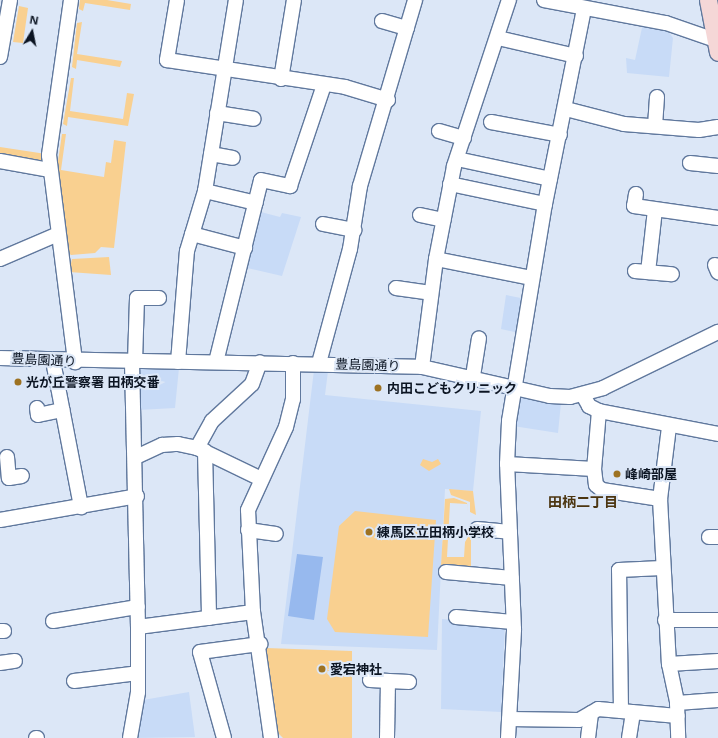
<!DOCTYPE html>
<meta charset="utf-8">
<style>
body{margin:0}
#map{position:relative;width:718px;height:738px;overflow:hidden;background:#dce7f7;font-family:"Noto Sans","Noto Sans JP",sans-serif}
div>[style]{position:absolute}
.built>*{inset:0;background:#c8dbf7}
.green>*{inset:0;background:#f9d090}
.water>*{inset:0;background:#97b9ee}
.roads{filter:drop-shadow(1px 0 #60789d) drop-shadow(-1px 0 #60789d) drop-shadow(0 1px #60789d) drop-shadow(0 -1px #60789d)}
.minor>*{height:14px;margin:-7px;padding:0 7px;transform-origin:7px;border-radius:7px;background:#fff}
.major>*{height:17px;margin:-8.5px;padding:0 8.5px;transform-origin:8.5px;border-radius:8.5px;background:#f5d7d7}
.dots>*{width:11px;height:11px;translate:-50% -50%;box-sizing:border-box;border:2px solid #dce7f7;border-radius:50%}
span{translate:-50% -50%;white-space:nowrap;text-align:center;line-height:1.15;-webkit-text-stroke:4px #dce7f7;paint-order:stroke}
.street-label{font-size:13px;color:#0b1422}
.poi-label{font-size:13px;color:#0b1422;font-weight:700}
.left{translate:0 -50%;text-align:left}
.neighbourhood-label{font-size:14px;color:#4c3611;font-weight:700}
.north{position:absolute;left:12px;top:12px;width:40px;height:40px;-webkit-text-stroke:3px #dce7f7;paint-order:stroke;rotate:10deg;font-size:11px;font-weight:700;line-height:16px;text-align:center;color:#0b1422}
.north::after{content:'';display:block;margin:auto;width:14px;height:18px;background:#0b1422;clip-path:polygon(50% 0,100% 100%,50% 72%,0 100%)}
</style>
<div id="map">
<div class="built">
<i style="clip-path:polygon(643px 23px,666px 28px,673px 38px,669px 77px,627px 73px,626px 58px,635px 60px)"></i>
<i style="clip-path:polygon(257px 211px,280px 217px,282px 213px,301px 217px,282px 276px,243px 267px)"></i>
<i style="clip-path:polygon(506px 295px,521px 298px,519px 333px,501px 329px)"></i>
<i style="clip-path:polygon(135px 368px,179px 368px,175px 408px,138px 410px)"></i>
<i style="clip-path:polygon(314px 370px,328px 371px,325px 395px,481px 411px,473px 491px,445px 489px,437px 650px,281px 644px)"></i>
<i style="clip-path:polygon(521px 396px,561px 403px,558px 433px,513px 426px,517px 399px)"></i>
<i style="clip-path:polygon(442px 619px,505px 624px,501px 712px,441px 709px)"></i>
<i style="clip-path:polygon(189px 692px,195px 737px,136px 738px,143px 700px)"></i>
</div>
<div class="green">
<i style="clip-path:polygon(80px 0,107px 0,131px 4px,130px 10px,85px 3px,83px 11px,79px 9px)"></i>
<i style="clip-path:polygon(19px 6px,28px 8px,23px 43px,13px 42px)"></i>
<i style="clip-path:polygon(82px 22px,77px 54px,122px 61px,120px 67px,77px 60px,76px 69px,72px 67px,77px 23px)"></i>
<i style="clip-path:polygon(71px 78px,74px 78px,70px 111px,123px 119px,127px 93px,134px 94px,128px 126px,68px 117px,67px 126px,63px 124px)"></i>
<i style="clip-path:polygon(62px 134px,66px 134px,61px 170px,104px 177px,106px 162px,111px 163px,114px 140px,126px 142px,114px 248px,101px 247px,95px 253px,71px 255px,65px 250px,56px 175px)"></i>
<i style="clip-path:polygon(0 147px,46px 154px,44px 166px,0 158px)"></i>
<i style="clip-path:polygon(109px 257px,111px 275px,69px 272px,72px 259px)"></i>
<i style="clip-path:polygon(423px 459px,432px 462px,438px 459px,441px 464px,429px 471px,420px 465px)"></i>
<i style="clip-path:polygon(449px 489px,473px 491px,476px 515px,470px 512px,470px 502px,451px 495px)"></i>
<i style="clip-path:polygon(454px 498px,467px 503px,468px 513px,467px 504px,450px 503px,447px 557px,464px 557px,465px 542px,471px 532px,471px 569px,441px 565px,445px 499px)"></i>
<i style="clip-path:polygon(355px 511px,436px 520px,428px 637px,335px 632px,327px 619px,339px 526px)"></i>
<i style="clip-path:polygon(266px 648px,352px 651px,352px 738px,283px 738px,275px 730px)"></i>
</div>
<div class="water">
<i style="clip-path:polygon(297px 554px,323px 557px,314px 620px,288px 616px)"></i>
</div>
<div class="roads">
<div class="minor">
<i style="left:71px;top:0;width:157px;rotate:98.1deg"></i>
<i style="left:49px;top:155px;width:209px;rotate:82.8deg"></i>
<i style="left:177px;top:0;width:61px;rotate:99.5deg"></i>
<i style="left:167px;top:60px;width:180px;rotate:8.6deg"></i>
<i style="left:345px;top:87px;width:45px;rotate:16.8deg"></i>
<i style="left:544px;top:0;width:124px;rotate:10.7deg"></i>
<i style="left:666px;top:23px;width:55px;rotate:19.1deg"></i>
<i style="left:382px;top:21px;width:26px;rotate:16deg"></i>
<i style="left:498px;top:38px;width:80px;rotate:13deg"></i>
<i style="left:0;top:57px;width:58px;rotate:-80deg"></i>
<i style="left:281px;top:79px;width:80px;rotate:-80.7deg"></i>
<i style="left:566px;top:109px;width:60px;rotate:14.5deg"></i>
<i style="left:624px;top:124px;width:75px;rotate:4.6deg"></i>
<i style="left:699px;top:130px;width:19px;rotate:-9deg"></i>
<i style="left:217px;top:113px;width:37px;rotate:9deg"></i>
<i style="left:491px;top:122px;width:70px;rotate:10.7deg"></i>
<i style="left:655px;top:126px;width:29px;rotate:-86deg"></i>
<i style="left:439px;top:131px;width:26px;rotate:16deg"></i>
<i style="left:211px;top:154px;width:22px;rotate:10deg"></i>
<i style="left:457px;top:159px;width:95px;rotate:12.1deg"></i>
<i style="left:0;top:161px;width:51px;rotate:10.2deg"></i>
<i style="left:690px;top:163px;width:28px;rotate:6deg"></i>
<i style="left:450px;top:184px;width:97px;rotate:11.9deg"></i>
<i style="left:205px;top:191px;width:52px;rotate:13.2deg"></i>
<i style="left:636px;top:194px;width:12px;rotate:99deg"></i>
<i style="left:634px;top:206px;width:85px;rotate:8.1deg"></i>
<i style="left:420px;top:215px;width:24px;rotate:12deg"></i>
<i style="left:323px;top:224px;width:32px;rotate:11deg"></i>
<i style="left:192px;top:234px;width:55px;rotate:14.8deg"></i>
<i style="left:0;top:259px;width:63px;rotate:-23.3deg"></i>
<i style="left:436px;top:259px;width:98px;rotate:11.2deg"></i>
<i style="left:715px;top:265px;width:8px;rotate:67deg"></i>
<i style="left:635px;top:271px;width:37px;rotate:5deg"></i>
<i style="left:648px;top:272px;width:62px;rotate:-83.6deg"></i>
<i style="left:396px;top:288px;width:35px;rotate:8deg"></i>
<i style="left:0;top:358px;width:422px;rotate:1.2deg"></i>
<i style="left:422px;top:367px;width:131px;rotate:12.8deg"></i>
<i style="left:550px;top:396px;width:20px;rotate:3deg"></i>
<i style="left:570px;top:397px;width:34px;rotate:-15deg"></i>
<i style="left:603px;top:388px;width:128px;rotate:-26deg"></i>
<i style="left:53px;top:361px;width:149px;rotate:79.1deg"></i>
<i style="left:135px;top:362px;width:64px;rotate:-88.2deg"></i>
<i style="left:137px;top:298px;width:22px"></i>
<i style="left:178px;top:362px;width:111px;rotate:-85.4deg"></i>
<i style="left:187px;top:251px;width:63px;rotate:-73.3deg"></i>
<i style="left:205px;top:191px;width:193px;rotate:-80.8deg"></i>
<i style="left:216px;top:362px;width:187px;rotate:-76.1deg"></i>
<i style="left:261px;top:180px;width:30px;rotate:12deg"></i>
<i style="left:290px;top:186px;width:107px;rotate:-71.4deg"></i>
<i style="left:319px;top:363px;width:118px;rotate:-74.8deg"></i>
<i style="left:350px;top:249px;width:64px;rotate:-81deg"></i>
<i style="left:360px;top:186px;width:194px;rotate:-73.5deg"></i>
<i style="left:422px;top:367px;width:109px;rotate:-82.6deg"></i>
<i style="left:436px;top:259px;width:95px;rotate:-79deg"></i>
<i style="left:454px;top:166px;width:175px;rotate:-71.7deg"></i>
<i style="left:473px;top:376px;width:38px;rotate:-81deg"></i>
<i style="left:583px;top:395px;width:13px;rotate:61deg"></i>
<i style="left:589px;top:406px;width:11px;rotate:27deg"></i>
<i style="left:599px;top:411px;width:121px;rotate:10.9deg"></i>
<i style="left:37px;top:408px;width:7px;rotate:82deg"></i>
<i style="left:38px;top:415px;width:25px;rotate:-12deg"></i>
<i style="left:599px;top:411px;width:58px;rotate:94.9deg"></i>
<i style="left:594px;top:469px;width:16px;rotate:83deg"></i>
<i style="left:596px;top:485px;width:8px;rotate:40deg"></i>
<i style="left:602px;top:490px;width:59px;rotate:8.8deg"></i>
<i style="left:669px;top:427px;width:73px;rotate:97.1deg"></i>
<i style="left:660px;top:499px;width:165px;rotate:86.9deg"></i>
<i style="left:669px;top:664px;width:40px;rotate:78deg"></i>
<i style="left:677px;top:703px;width:35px;rotate:88deg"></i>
<i style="left:197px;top:448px;width:31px;rotate:-61deg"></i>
<i style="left:212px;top:421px;width:54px;rotate:-42.8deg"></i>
<i style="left:252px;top:384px;width:23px;rotate:-70deg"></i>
<i style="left:205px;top:451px;width:167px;rotate:88.6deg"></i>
<i style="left:7px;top:457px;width:21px;rotate:85deg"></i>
<i style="left:9px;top:478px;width:13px;rotate:-9deg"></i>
<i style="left:136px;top:457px;width:29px;rotate:-25deg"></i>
<i style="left:162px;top:445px;width:16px;rotate:-4deg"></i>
<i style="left:178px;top:444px;width:19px;rotate:12deg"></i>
<i style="left:197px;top:448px;width:71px;rotate:25.8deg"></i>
<i style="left:507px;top:464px;width:87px;rotate:3.3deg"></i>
<i style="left:0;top:520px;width:139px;rotate:-9.9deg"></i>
<i style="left:477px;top:529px;width:33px;rotate:5deg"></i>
<i style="left:248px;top:530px;width:28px;rotate:8deg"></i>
<i style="left:709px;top:537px;width:9px"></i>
<i style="left:446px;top:572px;width:66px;rotate:5.2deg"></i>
<i style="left:456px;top:617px;width:57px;rotate:5deg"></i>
<i style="left:665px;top:620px;width:53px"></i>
<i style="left:53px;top:621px;width:86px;rotate:-9.4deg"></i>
<i style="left:138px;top:627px;width:116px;rotate:-7.4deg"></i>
<i style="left:0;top:631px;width:4px"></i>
<i style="left:0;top:663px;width:15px;rotate:-8deg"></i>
<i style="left:669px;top:664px;width:49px;rotate:-3.5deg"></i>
<i style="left:370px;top:680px;width:39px;rotate:3deg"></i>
<i style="left:74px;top:681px;width:64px;rotate:-7.1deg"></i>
<i style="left:677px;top:703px;width:41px;rotate:-4.2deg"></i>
<i style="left:621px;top:711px;width:141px;rotate:-90.8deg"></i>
<i style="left:619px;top:570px;width:43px;rotate:-2.7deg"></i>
<i style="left:509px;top:719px;width:70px;rotate:0.8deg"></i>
<i style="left:579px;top:720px;width:22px;rotate:-30deg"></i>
<i style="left:598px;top:709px;width:80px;rotate:5deg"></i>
<i style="left:36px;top:738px;width:1px"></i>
<i style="left:130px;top:738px;width:47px;rotate:-80.1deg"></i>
<i style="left:138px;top:692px;width:65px;rotate:-90deg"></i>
<i style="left:138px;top:627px;width:265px;rotate:-91.3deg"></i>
<i style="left:224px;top:738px;width:89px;rotate:-105.6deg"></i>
<i style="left:200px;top:652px;width:61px;rotate:-7.6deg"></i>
<i style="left:271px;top:738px;width:127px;rotate:-98.1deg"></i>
<i style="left:253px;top:612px;width:102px;rotate:-92.8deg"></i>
<i style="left:248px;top:510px;width:91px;rotate:-65.4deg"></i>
<i style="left:286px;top:427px;width:29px;rotate:-76deg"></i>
<i style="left:293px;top:399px;width:36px;rotate:-90deg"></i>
<i style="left:387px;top:738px;width:57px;rotate:-89deg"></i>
<i style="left:508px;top:738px;width:109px;rotate:-86.8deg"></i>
<i style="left:514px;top:629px;width:165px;rotate:-92.4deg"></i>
<i style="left:507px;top:464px;width:43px;rotate:-87.3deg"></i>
<i style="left:509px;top:421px;width:220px;rotate:-80.6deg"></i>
<i style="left:545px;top:204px;width:200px;rotate:-78.7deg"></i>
<i style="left:588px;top:738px;width:25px;rotate:-83deg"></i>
<i style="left:629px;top:738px;width:26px;rotate:-81deg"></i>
</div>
<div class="major">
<i style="left:708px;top:0;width:53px;rotate:79.1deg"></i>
</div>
</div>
<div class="dots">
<i style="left:18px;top:382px;background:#9d7222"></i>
<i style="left:378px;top:388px;background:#9d7222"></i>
<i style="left:617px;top:474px;background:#9d7222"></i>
<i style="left:369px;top:532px;background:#9d7222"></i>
<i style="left:322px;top:669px;background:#9d7222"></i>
</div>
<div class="street-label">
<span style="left:44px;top:360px;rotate:3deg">豊島園通り</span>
<span style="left:368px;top:365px;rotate:2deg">豊島園通り</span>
</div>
<div class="poi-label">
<span class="left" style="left:26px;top:382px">光が丘警察署 田柄交番</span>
<span class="left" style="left:387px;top:388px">内田こどもクリニック</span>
<span class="left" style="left:625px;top:474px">峰崎部屋</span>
<span class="left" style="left:377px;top:532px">練馬区立田柄小学校</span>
<span class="left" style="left:330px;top:669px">愛宕神社</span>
</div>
<div class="neighbourhood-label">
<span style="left:583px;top:502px">田柄二丁目</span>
</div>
<div class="north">N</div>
</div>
